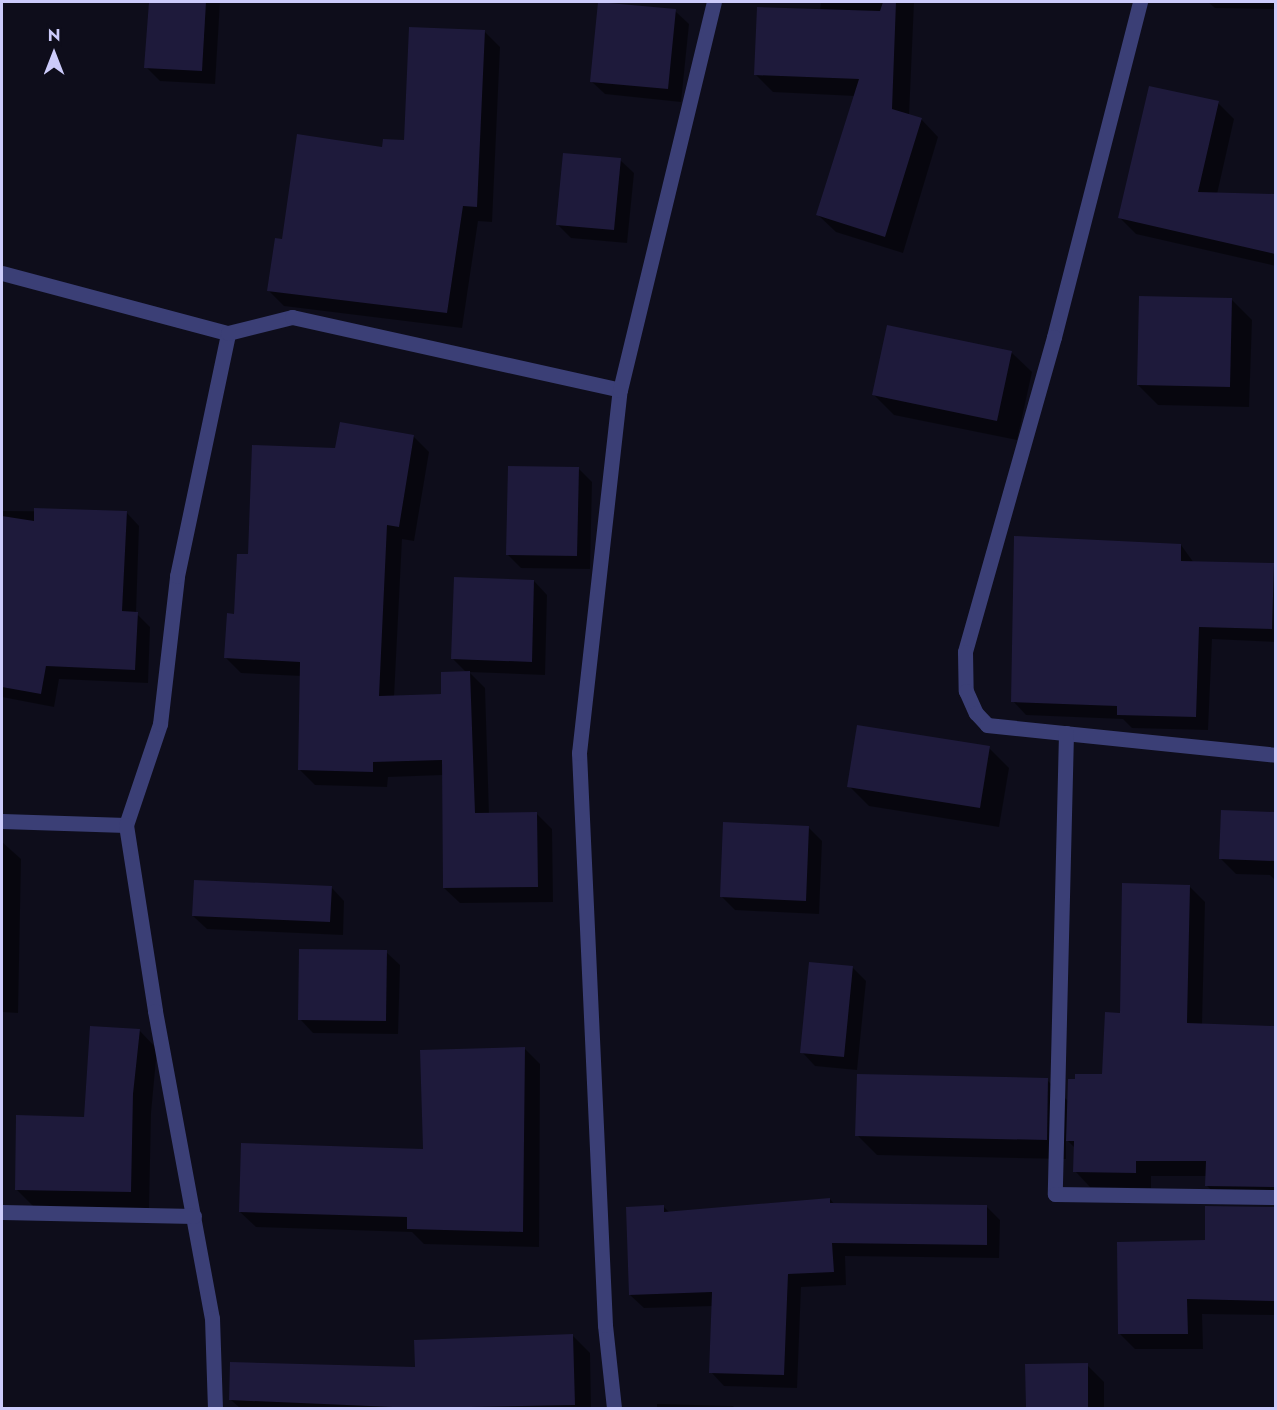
<!DOCTYPE html>
<style>
body{margin:0}
#map{position:relative;width:1277px;height:1410px;overflow:hidden;background:#0e0d1b;font-family:Jost,sans-serif}
div>[style]{position:absolute}
.shadow>*{inset:0;background:#0007}
.building>*{inset:0;background:#1e1a3b}
.minor>*{height:15px;margin:-7.5px;padding:0 7.5px;transform-origin:7.5px;border-radius:7.5px;background:#3b3f76}
span{translate:-50% -50%;white-space:nowrap;text-align:center;line-height:1.15;-webkit-text-stroke:4.5px #0e0d1b;paint-order:stroke}
.frame{position:absolute;inset:0;border:3px solid #cccbfb;pointer-events:none}
.north{position:absolute;left:24px;top:24px;width:60px;height:60px;-webkit-text-stroke:4px #0e0d1b;paint-order:stroke;rotate:0deg;font-size:16px;font-weight:700;line-height:24px;text-align:center;color:#cccbfb}
.north::after{content:'';display:block;margin:auto;width:21px;height:27px;background:#cccbfb;clip-path:polygon(50% 0,100% 100%,50% 72%,0 100%)}
</style>
<div id="map">
<div class="shadow">
<i style="clip-path:polygon(150px 2px,220px 2px,215px 84px,160px 81px,146px 67px)"></i>
<i style="clip-path:polygon(821px 2px,914px 2px,909px 116px,921px 119px,938px 137px,903px 253px,836px 232px,818px 215px,855px 96px,773px 92px,756px 75px,820px 10px)"></i>
<i style="clip-path:polygon(1208px 2px,1276px 2px,1276px 9px,1215px 8px)"></i>
<i style="clip-path:polygon(675px 11px,689px 24px,681px 102px,605px 94px,591px 81px)"></i>
<i style="clip-path:polygon(485px 32px,500px 47px,492px 222px,478px 221px,462px 328px,284px 306px,269px 291px,283px 241px,384px 148px,406px 142px)"></i>
<i style="clip-path:polygon(1218px 103px,1234px 119px,1217px 194px,1276px 196px,1276px 266px,1136px 234px,1120px 218px)"></i>
<i style="clip-path:polygon(620px 160px,634px 173px,627px 243px,571px 238px,557px 224px)"></i>
<i style="clip-path:polygon(1232px 300px,1252px 320px,1249px 407px,1158px 405px,1138px 385px)"></i>
<i style="clip-path:polygon(888px 327px,1012px 353px,1032px 372px,1017px 440px,894px 415px,874px 395px)"></i>
<i style="clip-path:polygon(413px 436px,429px 452px,414px 541px,402px 539px,394px 697px,443px 696px,467px 673px,453px 659px,534px 581px,547px 595px,545px 675px,469px 672px,485px 688px,489px 814px,537px 814px,552px 829px,553px 902px,460px 903px,444px 888px,443px 775px,388px 777px,387px 787px,315px 785px,300px 770px,302px 676px,241px 673px,226px 658px,250px 556px,337px 449px)"></i>
<i style="clip-path:polygon(579px 469px,592px 482px,590px 569px,521px 568px,507px 554px)"></i>
<i style="clip-path:polygon(2px 511px,126px 512px,139px 526px,136px 613px,150px 627px,148px 683px,59px 679px,54px 707px,2px 697px)"></i>
<i style="clip-path:polygon(1181px 545px,1194px 563px,1276px 567px,1276px 642px,1212px 639px,1208px 730px,1132px 728px,1123px 719px,1026px 715px,1013px 701px)"></i>
<i style="clip-path:polygon(989px 748px,1009px 768px,999px 827px,869px 806px,849px 786px)"></i>
<i style="clip-path:polygon(808px 827px,822px 841px,819px 914px,735px 910px,722px 897px)"></i>
<i style="clip-path:polygon(1267px 827px,1276px 828px,1276px 881px,1270px 875px,1236px 874px,1220px 858px)"></i>
<i style="clip-path:polygon(2px 842px,21px 859px,18px 1013px,2px 1012px)"></i>
<i style="clip-path:polygon(1189px 886px,1205px 902px,1202px 1025px,1276px 1028px,1276px 1202px,1223px 1201px,1207px 1186px,1207px 1176px,1151px 1176px,1151px 1188px,1090px 1187px,1075px 1171px,1075px 1148px,1066px 1139px,1066px 1159px,877px 1155px,857px 1135px,1047px 1080px,1068px 1101px,1103px 1075px,1121px 1014px)"></i>
<i style="clip-path:polygon(331px 887px,344px 901px,343px 935px,207px 929px,193px 916px)"></i>
<i style="clip-path:polygon(386px 952px,400px 965px,398px 1034px,313px 1033px,300px 1019px)"></i>
<i style="clip-path:polygon(852px 967px,866px 981px,857px 1070px,815px 1066px,802px 1052px)"></i>
<i style="clip-path:polygon(139px 1030px,157px 1049px,151px 1113px,149px 1209px,34px 1207px,16px 1189px,86px 1118px)"></i>
<i style="clip-path:polygon(524px 1048px,540px 1064px,539px 1247px,424px 1244px,412px 1232px,256px 1227px,240px 1212px,425px 1151px)"></i>
<i style="clip-path:polygon(830px 1199px,835px 1205px,987px 1207px,1000px 1220px,999px 1258px,845px 1256px,846px 1285px,801px 1287px,797px 1388px,724px 1386px,711px 1372px,713px 1306px,644px 1308px,630px 1295px,664px 1207px,670px 1213px)"></i>
<i style="clip-path:polygon(1207px 1207px,1276px 1208px,1276px 1315px,1202px 1314px,1203px 1349px,1135px 1349px,1120px 1334px,1206px 1241px)"></i>
<i style="clip-path:polygon(573px 1336px,590px 1353px,591px 1408px,240px 1408px,231px 1400px,417px 1369px)"></i>
<i style="clip-path:polygon(1087px 1365px,1104px 1382px,1104px 1408px,1027px 1408px,1026px 1366px)"></i>
<i style="clip-path:polygon(657px 1404px,733px 1406px,735px 1408px,657px 1408px)"></i>
</div>
<div class="building">
<i style="clip-path:polygon(149px 2px,206px 2px,202px 71px,144px 68px)"></i>
<i style="clip-path:polygon(598px 2px,676px 9px,668px 89px,590px 82px)"></i>
<i style="clip-path:polygon(883px 2px,896px 2px,892px 109px,922px 118px,885px 237px,816px 215px,859px 79px,754px 75px,757px 7px,880px 11px)"></i>
<i style="clip-path:polygon(409px 27px,485px 30px,477px 207px,463px 206px,447px 313px,267px 291px,275px 238px,282px 239px,297px 134px,382px 147px,383px 139px,404px 140px)"></i>
<i style="clip-path:polygon(1149px 86px,1219px 101px,1198px 192px,1275px 194px,1275px 254px,1118px 218px)"></i>
<i style="clip-path:polygon(563px 153px,621px 158px,614px 230px,556px 225px)"></i>
<i style="clip-path:polygon(1139px 296px,1232px 298px,1230px 387px,1137px 385px)"></i>
<i style="clip-path:polygon(887px 325px,1012px 351px,997px 421px,872px 395px)"></i>
<i style="clip-path:polygon(340px 422px,414px 435px,399px 527px,387px 525px,379px 696px,441px 694px,441px 672px,470px 671px,475px 813px,537px 812px,538px 887px,443px 888px,442px 760px,373px 762px,373px 772px,298px 770px,300px 662px,224px 658px,227px 613px,234px 614px,237px 554px,248px 554px,252px 445px,335px 448px)"></i>
<i style="clip-path:polygon(508px 466px,579px 467px,577px 556px,506px 555px)"></i>
<i style="clip-path:polygon(34px 508px,127px 511px,122px 611px,138px 612px,135px 670px,46px 666px,41px 694px,2px 687px,2px 516px,34px 521px)"></i>
<i style="clip-path:polygon(1014px 536px,1181px 544px,1181px 561px,1274px 563px,1272px 629px,1199px 627px,1196px 717px,1117px 715px,1117px 706px,1011px 702px)"></i>
<i style="clip-path:polygon(454px 577px,534px 580px,532px 662px,451px 659px)"></i>
<i style="clip-path:polygon(857px 725px,990px 746px,980px 808px,847px 787px)"></i>
<i style="clip-path:polygon(1221px 810px,1275px 812px,1275px 861px,1219px 859px)"></i>
<i style="clip-path:polygon(723px 822px,809px 826px,806px 901px,720px 897px)"></i>
<i style="clip-path:polygon(194px 880px,332px 886px,330px 922px,192px 916px)"></i>
<i style="clip-path:polygon(1122px 883px,1190px 885px,1187px 1023px,1275px 1026px,1275px 1187px,1205px 1186px,1206px 1161px,1136px 1161px,1136px 1173px,1073px 1172px,1074px 1141px,1066px 1141px,1068px 1079px,1075px 1079px,1075px 1074px,1102px 1074px,1105px 1012px,1120px 1013px)"></i>
<i style="clip-path:polygon(299px 949px,387px 950px,386px 1021px,298px 1020px)"></i>
<i style="clip-path:polygon(809px 962px,853px 966px,844px 1057px,800px 1053px)"></i>
<i style="clip-path:polygon(90px 1026px,140px 1029px,133px 1094px,131px 1192px,15px 1190px,16px 1115px,84px 1117px)"></i>
<i style="clip-path:polygon(525px 1047px,523px 1232px,407px 1229px,407px 1217px,239px 1212px,241px 1143px,423px 1149px,420px 1050px)"></i>
<i style="clip-path:polygon(857px 1074px,1048px 1078px,1047px 1140px,855px 1136px)"></i>
<i style="clip-path:polygon(830px 1198px,830px 1203px,987px 1205px,987px 1245px,832px 1243px,834px 1272px,788px 1274px,784px 1375px,709px 1373px,712px 1292px,629px 1295px,626px 1207px,664px 1205px,664px 1212px)"></i>
<i style="clip-path:polygon(1205px 1206px,1275px 1207px,1275px 1301px,1187px 1299px,1188px 1334px,1118px 1334px,1117px 1242px,1205px 1240px)"></i>
<i style="clip-path:polygon(573px 1334px,575px 1405px,416px 1408px,229px 1400px,230px 1362px,415px 1367px,414px 1340px)"></i>
<i style="clip-path:polygon(1088px 1363px,1088px 1408px,1026px 1408px,1025px 1364px)"></i>
</div>
<div class="minor">
<i style="left:1140px;top:2px;width:346px;rotate:104.4deg"></i>
<i style="left:1054px;top:337px;width:327px;rotate:105.8deg"></i>
<i style="left:965px;top:652px;width:39px;rotate:89deg"></i>
<i style="left:966px;top:691px;width:24px;rotate:66deg"></i>
<i style="left:976px;top:713px;width:16px;rotate:47deg"></i>
<i style="left:987px;top:725px;width:291px;rotate:5.9deg"></i>
<i style="left:2px;top:273px;width:234px;rotate:14.9deg"></i>
<i style="left:1066px;top:733px;width:461px;rotate:91.4deg"></i>
<i style="left:1055px;top:1194px;width:221px;rotate:0.8deg"></i>
<i style="left:2px;top:821px;width:124px;rotate:1.8deg"></i>
<i style="left:126px;top:825px;width:107px;rotate:-71.4deg"></i>
<i style="left:160px;top:724px;width:149px;rotate:-83.4deg"></i>
<i style="left:177px;top:576px;width:248px;rotate:-78.1deg"></i>
<i style="left:228px;top:333px;width:66px;rotate:-14deg"></i>
<i style="left:292px;top:317px;width:336px;rotate:12.5deg"></i>
<i style="left:126px;top:825px;width:188px;rotate:81.1deg"></i>
<i style="left:155px;top:1011px;width:312px;rotate:79.5deg"></i>
<i style="left:212px;top:1318px;width:90px;rotate:88.1deg"></i>
<i style="left:2px;top:1212px;width:192px;rotate:1.2deg"></i>
<i style="left:614px;top:1408px;width:83px;rotate:-96.2deg"></i>
<i style="left:605px;top:1325px;width:573px;rotate:-92.6deg"></i>
<i style="left:579px;top:753px;width:365px;rotate:-83.6deg"></i>
<i style="left:620px;top:390px;width:399px;rotate:-76.4deg"></i>
</div>
<div class="frame"></div>
<div class="north">N</div>
</div>
